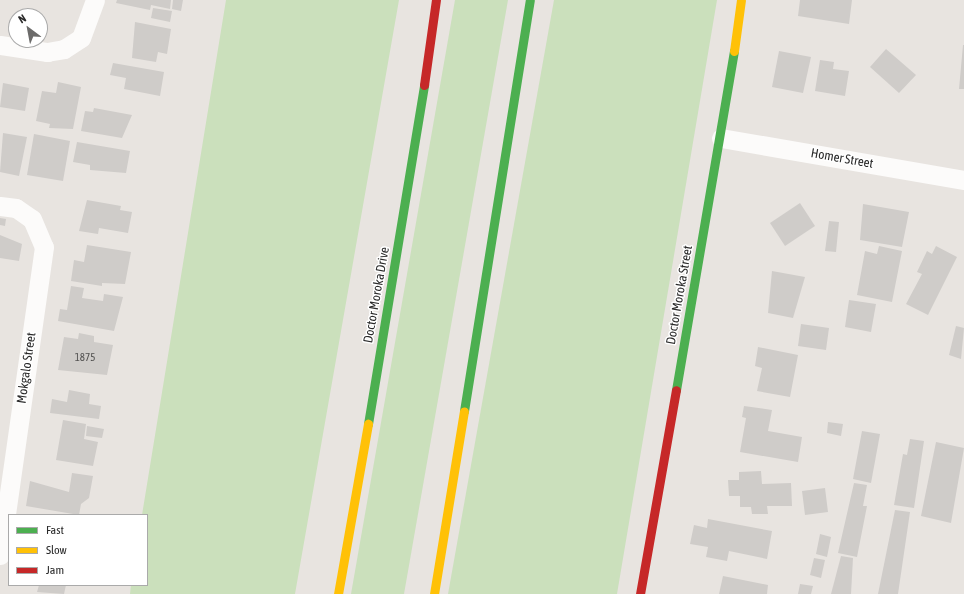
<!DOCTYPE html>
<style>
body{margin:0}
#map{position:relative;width:964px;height:594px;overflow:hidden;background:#e8e4e0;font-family:"Asap Condensed",sans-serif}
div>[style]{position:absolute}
.green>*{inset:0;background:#cbe0bc}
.building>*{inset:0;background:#cfccc9}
.street>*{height:19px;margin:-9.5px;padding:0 9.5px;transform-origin:9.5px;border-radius:9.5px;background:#fcfbfa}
.fast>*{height:9px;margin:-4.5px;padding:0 4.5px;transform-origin:4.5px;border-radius:4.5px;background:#4caf50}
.slow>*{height:9px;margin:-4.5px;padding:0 4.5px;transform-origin:4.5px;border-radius:4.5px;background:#ffc107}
.jam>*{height:9px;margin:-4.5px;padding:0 4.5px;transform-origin:4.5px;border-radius:4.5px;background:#c62828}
span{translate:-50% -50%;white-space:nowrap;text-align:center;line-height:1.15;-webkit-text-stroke:3px #fff;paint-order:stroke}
.number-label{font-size:11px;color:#545352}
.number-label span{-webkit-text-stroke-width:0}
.street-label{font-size:13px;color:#2a2a2a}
.legend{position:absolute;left:8px;top:514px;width:140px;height:72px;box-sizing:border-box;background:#fff;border:1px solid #aaa;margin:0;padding:5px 7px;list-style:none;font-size:12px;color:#2a2a2a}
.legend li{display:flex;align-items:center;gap:8px;height:20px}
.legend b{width:20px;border:1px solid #aaa}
.north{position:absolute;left:8px;top:8px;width:40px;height:40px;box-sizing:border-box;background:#fff;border:1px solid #aaa;border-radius:50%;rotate:328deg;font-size:11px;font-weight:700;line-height:16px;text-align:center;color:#2a2a2a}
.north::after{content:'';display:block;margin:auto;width:14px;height:18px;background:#6c6b6a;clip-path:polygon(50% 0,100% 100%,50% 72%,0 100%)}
</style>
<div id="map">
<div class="green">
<i style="clip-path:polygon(226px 0,399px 0,295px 594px,130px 594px,131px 585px,147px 585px,147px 515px,142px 515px)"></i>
<i style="clip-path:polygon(455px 0,508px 0,404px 594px,351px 594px)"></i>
<i style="clip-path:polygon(554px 0,717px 0,617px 594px,448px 594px)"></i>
</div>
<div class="building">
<i style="clip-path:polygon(117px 0,171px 0,170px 9px,151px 5px,150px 10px,116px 3px)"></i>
<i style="clip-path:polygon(173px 0,183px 0,181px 11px,172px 9px)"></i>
<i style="clip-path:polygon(800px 0,852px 0,849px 24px,798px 16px)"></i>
<i style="clip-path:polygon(153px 8px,172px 11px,170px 22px,151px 18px)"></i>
<i style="clip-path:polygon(135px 22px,171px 29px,167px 54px,158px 52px,156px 62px,132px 58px)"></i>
<i style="clip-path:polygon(963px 45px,964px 45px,964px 89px,959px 89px)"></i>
<i style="clip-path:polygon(886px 49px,916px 75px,899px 93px,870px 67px)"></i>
<i style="clip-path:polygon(779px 51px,811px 57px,803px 93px,772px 87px)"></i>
<i style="clip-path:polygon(820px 60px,834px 62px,833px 69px,849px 71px,845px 96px,815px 91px)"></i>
<i style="clip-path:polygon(113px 63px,164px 72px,160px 96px,124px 89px,126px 78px,110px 75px)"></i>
<i style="clip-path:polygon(58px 82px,81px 87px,73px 129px,49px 128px,50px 124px,36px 121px,42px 91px,56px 93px)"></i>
<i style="clip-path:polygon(3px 83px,29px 88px,25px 111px,0 107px)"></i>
<i style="clip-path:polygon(94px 108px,132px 115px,122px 138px,81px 131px,85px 111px,93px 112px)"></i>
<i style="clip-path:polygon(3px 133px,27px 137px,19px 176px,0 172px)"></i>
<i style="clip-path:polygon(34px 134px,70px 141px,63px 181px,27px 175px)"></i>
<i style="clip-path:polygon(77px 142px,130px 151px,126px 173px,90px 170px,90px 165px,73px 162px)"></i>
<i style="clip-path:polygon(87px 200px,121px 206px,120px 210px,132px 212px,128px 233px,99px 228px,98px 234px,79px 231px)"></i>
<i style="clip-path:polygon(800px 203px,815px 226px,785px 246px,770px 223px)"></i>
<i style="clip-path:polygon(863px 204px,909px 212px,902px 247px,860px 240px)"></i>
<i style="clip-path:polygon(0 218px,6px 219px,5px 226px,0 225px)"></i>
<i style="clip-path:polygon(829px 221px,839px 222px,836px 252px,825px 251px)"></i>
<i style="clip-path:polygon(0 235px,22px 244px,19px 261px,0 258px)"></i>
<i style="clip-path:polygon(87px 245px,131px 252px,125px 284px,102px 283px,102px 286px,71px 281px,74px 260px,84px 262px)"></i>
<i style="clip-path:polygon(879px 246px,902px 251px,892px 302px,857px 295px,865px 251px,877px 254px)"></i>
<i style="clip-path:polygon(936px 246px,957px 257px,928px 315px,906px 304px,922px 274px,917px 272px,927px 251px,932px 254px)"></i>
<i style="clip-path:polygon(772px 271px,805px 277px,793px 318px,768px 313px)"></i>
<i style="clip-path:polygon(71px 286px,84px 288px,82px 298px,103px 301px,104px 294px,123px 297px,114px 331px,58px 321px,60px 309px,67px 310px)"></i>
<i style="clip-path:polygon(849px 300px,876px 304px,871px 332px,845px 327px)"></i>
<i style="clip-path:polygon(801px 324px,829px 328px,826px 350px,798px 346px)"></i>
<i style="clip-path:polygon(956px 326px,964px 328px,961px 359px,949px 355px)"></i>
<i style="clip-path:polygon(79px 333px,94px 336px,94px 342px,113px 345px,107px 375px,58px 370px,64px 337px,78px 339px)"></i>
<i style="clip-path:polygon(758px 347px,798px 355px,790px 397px,757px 391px,762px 368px,755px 366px)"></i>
<i style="clip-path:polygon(69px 390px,90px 394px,89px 404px,101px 406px,99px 419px,50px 413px,52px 399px,67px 402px)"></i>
<i style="clip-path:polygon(744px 406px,772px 410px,768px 431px,802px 437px,798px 462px,740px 452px,746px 418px,742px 417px)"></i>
<i style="clip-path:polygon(63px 420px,86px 424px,84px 439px,98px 442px,93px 466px,56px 460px)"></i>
<i style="clip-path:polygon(828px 422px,843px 424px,841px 436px,827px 433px)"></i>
<i style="clip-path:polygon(87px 426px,104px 429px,102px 438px,86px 436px)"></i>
<i style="clip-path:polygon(862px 431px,880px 434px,871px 483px,853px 479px)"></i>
<i style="clip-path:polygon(910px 439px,924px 441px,914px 508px,894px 505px,903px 454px,907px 455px)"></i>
<i style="clip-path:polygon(936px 442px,964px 448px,951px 523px,921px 516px)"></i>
<i style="clip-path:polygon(761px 471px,762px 484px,791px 483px,792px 506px,767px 506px,768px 514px,752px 514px,751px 507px,740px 507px,740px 496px,729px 496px,728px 480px,739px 480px,739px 472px)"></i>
<i style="clip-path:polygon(72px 473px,93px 476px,89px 498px,81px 504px,79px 515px,26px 506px,30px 481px,69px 492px)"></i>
<i style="clip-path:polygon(854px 483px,867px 485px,863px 506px,867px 506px,857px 557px,838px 553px)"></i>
<i style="clip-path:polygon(825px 488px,828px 512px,805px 515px,802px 491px)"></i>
<i style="clip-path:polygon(895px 510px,910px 512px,898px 594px,878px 594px)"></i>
<i style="clip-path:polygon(708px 519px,772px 531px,767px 559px,729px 551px,727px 561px,706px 557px,708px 547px,690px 544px,694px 525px,707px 528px)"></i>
<i style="clip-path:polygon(820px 534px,831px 537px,827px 557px,816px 554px)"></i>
<i style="clip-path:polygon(841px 556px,853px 558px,851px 594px,831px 594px)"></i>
<i style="clip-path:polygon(814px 558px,825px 560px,821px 578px,810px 575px)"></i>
<i style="clip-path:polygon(723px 576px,768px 585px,767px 594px,719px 594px)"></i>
<i style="clip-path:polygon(800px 584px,813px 586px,811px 594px,798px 594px)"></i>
<i style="clip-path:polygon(39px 585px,66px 585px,64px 594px,37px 592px)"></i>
</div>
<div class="street">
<i style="left:0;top:45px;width:48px;rotate:8.5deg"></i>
<i style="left:47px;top:52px;width:17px;rotate:-10deg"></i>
<i style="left:64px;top:49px;width:20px;rotate:-33deg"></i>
<i style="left:81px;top:38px;width:40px;rotate:-69.8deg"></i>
<i style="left:721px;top:138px;width:247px;rotate:9.8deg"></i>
<i style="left:0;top:206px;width:16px;rotate:7deg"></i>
<i style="left:16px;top:208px;width:19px;rotate:35deg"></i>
<i style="left:32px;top:219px;width:30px;rotate:67deg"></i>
<i style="left:44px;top:247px;width:311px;rotate:98.1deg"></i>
</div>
<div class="fast">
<i style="left:676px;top:390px;width:344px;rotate:-80.3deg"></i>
<i style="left:464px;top:411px;width:416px;rotate:-80.9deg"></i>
<i style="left:368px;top:424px;width:344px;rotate:-80.6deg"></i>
</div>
<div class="slow">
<i style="left:734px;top:51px;width:51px;rotate:-82.2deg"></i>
<i style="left:338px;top:594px;width:173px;rotate:-80deg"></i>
<i style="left:434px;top:594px;width:185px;rotate:-80.7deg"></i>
</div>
<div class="jam">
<i style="left:424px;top:85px;width:86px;rotate:-82deg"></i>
<i style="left:640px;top:594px;width:207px;rotate:-80deg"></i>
</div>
<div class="number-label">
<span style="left:85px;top:357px">1875</span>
</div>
<div class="street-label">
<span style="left:842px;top:159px;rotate:10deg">Homer Street</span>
<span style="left:377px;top:295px;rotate:-80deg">Doctor Moroka Drive</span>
<span style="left:680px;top:295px;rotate:-80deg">Doctor Moroka Street</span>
<span style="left:27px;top:368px;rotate:-82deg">Mokgalo Street</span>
</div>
<ul class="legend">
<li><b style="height:5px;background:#4caf50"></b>Fast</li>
<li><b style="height:5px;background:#ffc107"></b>Slow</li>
<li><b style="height:5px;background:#c62828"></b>Jam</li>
</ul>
<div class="north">N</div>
</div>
